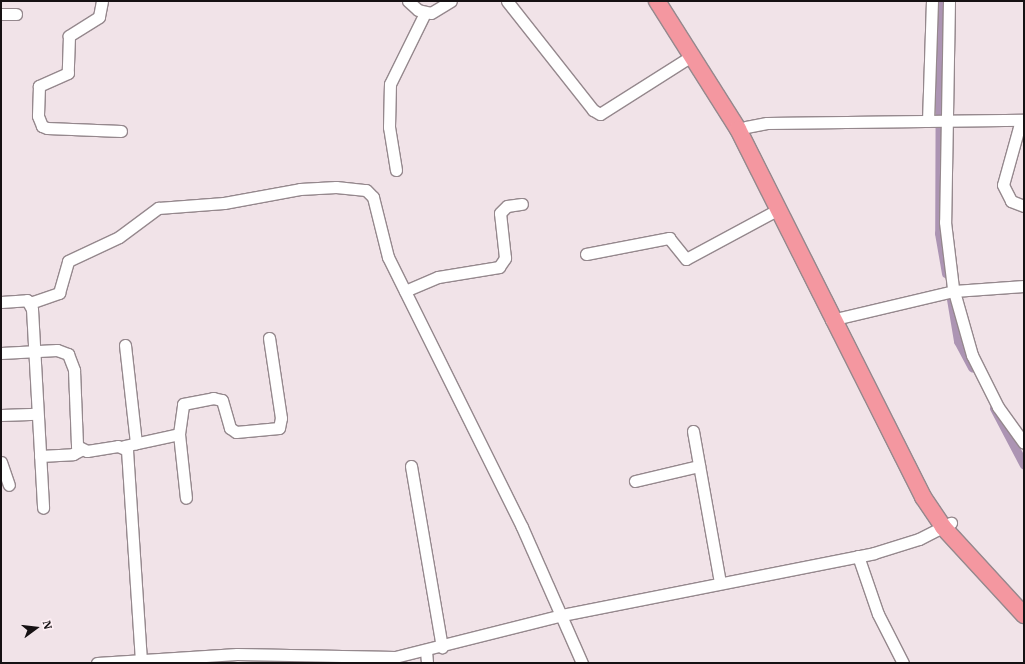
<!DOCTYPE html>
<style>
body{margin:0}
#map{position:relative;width:1025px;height:664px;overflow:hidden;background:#f1e3e8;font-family:"IBM Plex Serif",serif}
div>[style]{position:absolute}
.canal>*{height:9px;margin:-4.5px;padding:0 4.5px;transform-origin:4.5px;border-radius:4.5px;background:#ac94b3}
.roads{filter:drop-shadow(1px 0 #95888d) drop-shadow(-1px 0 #95888d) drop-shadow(0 1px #95888d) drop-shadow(0 -1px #95888d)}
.minor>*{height:11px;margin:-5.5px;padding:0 5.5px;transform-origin:5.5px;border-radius:5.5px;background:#fff}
.highway>*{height:16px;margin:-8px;padding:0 8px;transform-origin:8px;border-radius:8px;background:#f497a0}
span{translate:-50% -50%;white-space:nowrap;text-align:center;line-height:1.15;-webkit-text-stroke:3.5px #fff0f5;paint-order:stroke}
.frame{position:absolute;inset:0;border:2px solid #161113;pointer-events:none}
.north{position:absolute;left:16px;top:608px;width:40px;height:40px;-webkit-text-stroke:3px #fff0f5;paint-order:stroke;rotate:75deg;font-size:11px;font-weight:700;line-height:16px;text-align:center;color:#161113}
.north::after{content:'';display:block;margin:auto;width:14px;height:18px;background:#161113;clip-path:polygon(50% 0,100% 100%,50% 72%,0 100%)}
</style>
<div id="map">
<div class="canal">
<i style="left:940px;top:1px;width:232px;rotate:90.2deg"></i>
<i style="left:939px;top:233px;width:41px;rotate:80.1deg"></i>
<i style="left:950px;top:293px;width:49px;rotate:80.5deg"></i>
<i style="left:958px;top:341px;width:30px;rotate:62deg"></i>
<i style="left:994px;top:408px;width:64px;rotate:62.2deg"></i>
</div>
<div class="roads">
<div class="minor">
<i style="left:102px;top:1px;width:16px;rotate:101deg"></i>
<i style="left:99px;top:17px;width:36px;rotate:148deg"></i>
<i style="left:69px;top:36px;width:37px;rotate:92deg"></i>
<i style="left:68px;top:73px;width:32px;rotate:156deg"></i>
<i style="left:39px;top:86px;width:30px;rotate:92deg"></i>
<i style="left:38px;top:116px;width:11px;rotate:68deg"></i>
<i style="left:42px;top:126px;width:5px;rotate:22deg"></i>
<i style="left:47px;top:128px;width:74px;rotate:2.3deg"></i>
<i style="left:408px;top:1px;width:13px;rotate:42deg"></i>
<i style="left:418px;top:10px;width:13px;rotate:13deg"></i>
<i style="left:431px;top:13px;width:23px;rotate:-31deg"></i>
<i style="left:507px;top:1px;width:139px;rotate:51.7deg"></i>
<i style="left:593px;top:110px;width:8px;rotate:30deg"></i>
<i style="left:600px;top:114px;width:110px;rotate:-32.4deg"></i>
<i style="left:949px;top:1px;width:221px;rotate:91deg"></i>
<i style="left:945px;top:222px;width:66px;rotate:83.1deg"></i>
<i style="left:953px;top:288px;width:70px;rotate:74.2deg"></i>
<i style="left:972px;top:355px;width:58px;rotate:63.4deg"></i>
<i style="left:998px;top:407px;width:44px;rotate:54.2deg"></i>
<i style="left:1px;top:14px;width:15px"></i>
<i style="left:1021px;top:120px;width:67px;rotate:105.5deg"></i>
<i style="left:1003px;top:185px;width:18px;rotate:63deg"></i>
<i style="left:1011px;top:201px;width:14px;rotate:21deg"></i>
<i style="left:928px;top:121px;width:120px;rotate:-88.1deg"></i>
<i style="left:746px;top:127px;width:21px;rotate:-11deg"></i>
<i style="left:767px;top:123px;width:257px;rotate:-0.7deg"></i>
<i style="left:396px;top:170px;width:44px;rotate:-99.2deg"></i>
<i style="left:389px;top:127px;width:43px;rotate:-88.7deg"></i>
<i style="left:390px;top:84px;width:79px;rotate:-63.8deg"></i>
<i style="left:586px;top:254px;width:85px;rotate:-10.9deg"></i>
<i style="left:669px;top:238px;width:27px;rotate:51deg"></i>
<i style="left:686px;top:259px;width:106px;rotate:-28.3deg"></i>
<i style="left:405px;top:291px;width:36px;rotate:-23deg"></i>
<i style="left:438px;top:277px;width:62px;rotate:-9.3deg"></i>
<i style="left:499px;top:267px;width:11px;rotate:-56deg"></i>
<i style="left:505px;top:258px;width:45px;rotate:-96.3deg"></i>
<i style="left:500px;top:213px;width:10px;rotate:-45deg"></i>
<i style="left:507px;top:206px;width:15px;rotate:-8deg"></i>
<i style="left:1px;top:302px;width:26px;rotate:-4deg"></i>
<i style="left:27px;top:300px;width:10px;rotate:61deg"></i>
<i style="left:32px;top:309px;width:199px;rotate:86.8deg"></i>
<i style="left:30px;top:303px;width:31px;rotate:-19deg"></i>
<i style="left:59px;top:293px;width:33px;rotate:-74deg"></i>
<i style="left:68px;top:261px;width:56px;rotate:-25.2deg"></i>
<i style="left:119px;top:237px;width:49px;rotate:-36.6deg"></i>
<i style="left:158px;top:208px;width:66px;rotate:-4.3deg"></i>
<i style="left:224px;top:203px;width:77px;rotate:-10.4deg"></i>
<i style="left:300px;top:189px;width:36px;rotate:-3deg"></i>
<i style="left:336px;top:187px;width:30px;rotate:6deg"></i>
<i style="left:366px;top:190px;width:10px;rotate:45deg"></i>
<i style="left:373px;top:197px;width:62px;rotate:76deg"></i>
<i style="left:388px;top:257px;width:301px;rotate:63.6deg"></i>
<i style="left:522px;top:527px;width:149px;rotate:66.2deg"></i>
<i style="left:831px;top:320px;width:126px;rotate:-13.3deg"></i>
<i style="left:954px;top:291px;width:70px;rotate:-4.1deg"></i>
<i style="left:125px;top:345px;width:99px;rotate:83.6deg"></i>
<i style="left:1px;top:353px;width:56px;rotate:-3.1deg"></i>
<i style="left:57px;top:350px;width:12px;rotate:20deg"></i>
<i style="left:68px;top:354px;width:17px;rotate:69deg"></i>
<i style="left:74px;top:370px;width:76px;rotate:87.7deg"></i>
<i style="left:77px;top:446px;width:11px;rotate:27deg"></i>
<i style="left:87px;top:451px;width:31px;rotate:-9deg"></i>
<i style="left:118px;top:446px;width:10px;rotate:24deg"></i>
<i style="left:127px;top:450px;width:209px;rotate:86.2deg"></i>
<i style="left:1px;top:415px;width:36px;rotate:-2deg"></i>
<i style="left:693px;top:431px;width:153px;rotate:79.9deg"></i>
<i style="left:179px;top:434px;width:64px;rotate:83.8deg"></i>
<i style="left:124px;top:446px;width:56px;rotate:-12.3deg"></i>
<i style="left:179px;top:434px;width:30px;rotate:-82deg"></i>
<i style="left:183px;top:404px;width:31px;rotate:-11deg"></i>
<i style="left:213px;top:398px;width:9px;rotate:13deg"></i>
<i style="left:222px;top:400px;width:29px;rotate:74deg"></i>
<i style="left:230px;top:428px;width:7px;rotate:34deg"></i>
<i style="left:236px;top:432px;width:43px;rotate:-5.3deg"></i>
<i style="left:279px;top:428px;width:10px;rotate:-79deg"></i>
<i style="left:281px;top:418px;width:81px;rotate:-98.5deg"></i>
<i style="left:40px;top:456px;width:33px;rotate:-3deg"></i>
<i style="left:73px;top:454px;width:9px;rotate:-27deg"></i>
<i style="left:1px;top:462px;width:24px;rotate:71deg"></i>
<i style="left:411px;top:466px;width:184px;rotate:80.3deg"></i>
<i style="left:635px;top:481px;width:66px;rotate:-13.2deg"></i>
<i style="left:858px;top:556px;width:61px;rotate:71deg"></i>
<i style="left:878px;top:614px;width:55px;rotate:63deg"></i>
<i style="left:426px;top:651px;width:12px;rotate:85deg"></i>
<i style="left:97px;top:663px;width:140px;rotate:-3.7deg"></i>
<i style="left:237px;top:654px;width:158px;rotate:1.1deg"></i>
<i style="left:395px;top:657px;width:172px;rotate:-14.1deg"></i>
<i style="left:562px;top:615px;width:318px;rotate:-11.2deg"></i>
<i style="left:874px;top:553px;width:47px;rotate:-17.3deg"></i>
<i style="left:919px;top:539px;width:36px;rotate:-27deg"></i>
</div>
<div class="highway">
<i style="left:657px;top:1px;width:151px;rotate:57.7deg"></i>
<i style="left:738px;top:129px;width:412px;rotate:63.3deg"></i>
<i style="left:923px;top:497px;width:36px;rotate:56deg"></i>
<i style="left:943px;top:527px;width:120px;rotate:47.4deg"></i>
</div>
</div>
<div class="frame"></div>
<div class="north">N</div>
</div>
